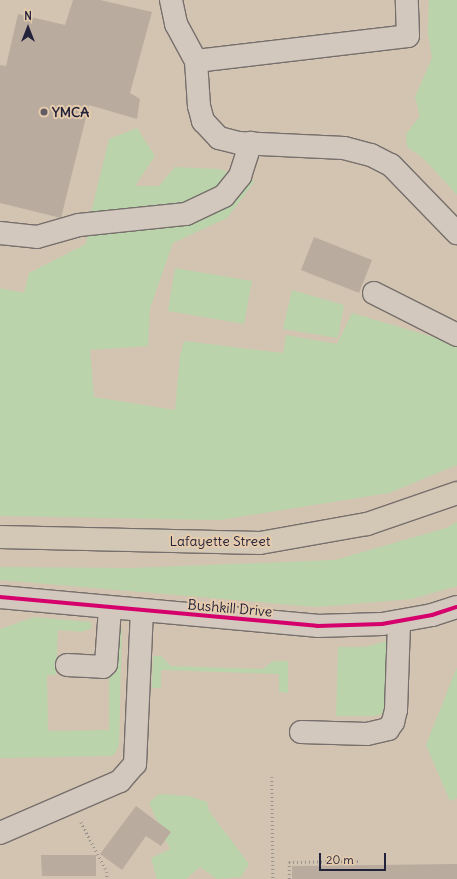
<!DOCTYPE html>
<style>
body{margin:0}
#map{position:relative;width:457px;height:879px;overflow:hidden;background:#d3c4b2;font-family:Delius,sans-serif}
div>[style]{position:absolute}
.green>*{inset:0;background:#bbd3ab}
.building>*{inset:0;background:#b9ac9e}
.path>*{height:2.5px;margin-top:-1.25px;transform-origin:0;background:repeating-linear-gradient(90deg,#99938d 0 1px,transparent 0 4px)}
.roads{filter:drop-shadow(1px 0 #766f6c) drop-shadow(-1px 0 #766f6c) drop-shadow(0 1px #766f6c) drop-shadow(0 -1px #766f6c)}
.minor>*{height:22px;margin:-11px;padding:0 11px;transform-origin:11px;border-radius:11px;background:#d2c8bd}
.major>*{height:22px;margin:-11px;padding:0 11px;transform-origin:11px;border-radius:11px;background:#d3c8b5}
.cycleway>*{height:4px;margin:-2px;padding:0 2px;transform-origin:2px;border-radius:2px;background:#d6006c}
.dots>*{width:11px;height:11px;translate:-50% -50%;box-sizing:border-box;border:2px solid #e5cbac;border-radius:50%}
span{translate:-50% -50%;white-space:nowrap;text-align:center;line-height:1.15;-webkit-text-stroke:4px #e5cbac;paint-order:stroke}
.poi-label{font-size:14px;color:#22223b;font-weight:700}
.left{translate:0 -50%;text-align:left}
.street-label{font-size:14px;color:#22223b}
.north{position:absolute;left:8px;top:8px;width:40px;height:40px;-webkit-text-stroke:3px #e5cbac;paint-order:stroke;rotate:0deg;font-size:11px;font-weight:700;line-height:16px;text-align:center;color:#22223b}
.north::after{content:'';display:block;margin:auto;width:14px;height:18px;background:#22223b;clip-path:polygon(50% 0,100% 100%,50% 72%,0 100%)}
.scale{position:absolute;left:319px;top:853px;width:67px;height:18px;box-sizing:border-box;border:2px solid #22223b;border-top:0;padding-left:5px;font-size:12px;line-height:14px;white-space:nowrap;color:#22223b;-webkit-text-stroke:3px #e5cbac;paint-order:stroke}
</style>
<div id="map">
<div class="green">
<i style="clip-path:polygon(429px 0,457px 0,457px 195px,423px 158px,407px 147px,406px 134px,420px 116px,415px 97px,432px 58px,428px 33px)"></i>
<i style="clip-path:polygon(137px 128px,155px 156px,135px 186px,159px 186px,175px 167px,219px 169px,255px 181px,227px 218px,173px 243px,150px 308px,148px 346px,90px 350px,94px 397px,175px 410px,180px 356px,184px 341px,283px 353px,286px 335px,337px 344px,352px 313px,457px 344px,457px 465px,389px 493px,220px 520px,0 516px,0 288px,24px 293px,29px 273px,86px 244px,90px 216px,109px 139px)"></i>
<i style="clip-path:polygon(175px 268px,252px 281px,244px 324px,168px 311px)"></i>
<i style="clip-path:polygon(292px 290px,344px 305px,338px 338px,283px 329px)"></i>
<i style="clip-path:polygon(457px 522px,457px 586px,412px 599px,316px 607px,0 580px,0 567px,130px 568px,335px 560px,446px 528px)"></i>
<i style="clip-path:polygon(34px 617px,91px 622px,92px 626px,90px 629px,82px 632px,58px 630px,56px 675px,47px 675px,48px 731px,109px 730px,109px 675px,114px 675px,114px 628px,122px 629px,119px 744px,115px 754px,110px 756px,0 758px,0 629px)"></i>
<i style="clip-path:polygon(387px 641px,387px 702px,384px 713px,376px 716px,336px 716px,338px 647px,365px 647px)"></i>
<i style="clip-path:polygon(153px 656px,161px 656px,171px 666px,263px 669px,273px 661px,288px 661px,288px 693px,279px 692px,279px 674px,161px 670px,161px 688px,152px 688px)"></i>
<i style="clip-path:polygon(457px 667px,457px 798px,450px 801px,426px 745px)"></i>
<i style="clip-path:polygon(159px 794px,189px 796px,207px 802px,209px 811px,249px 864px,241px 877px,217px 879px,200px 867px,186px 879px,157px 879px,151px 858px,170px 849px,149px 803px)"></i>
</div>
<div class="building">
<i style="clip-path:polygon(73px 0,100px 0,152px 12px,130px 93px,140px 99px,137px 119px,89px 105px,61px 218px,0 203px,0 65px,6px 66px,18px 14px,65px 25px)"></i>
<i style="clip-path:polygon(314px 237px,372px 260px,359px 293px,301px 270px)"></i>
<i style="clip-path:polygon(136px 806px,171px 832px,161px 846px,146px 836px,122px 870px,100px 854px)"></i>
<i style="clip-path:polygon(41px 855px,96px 855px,96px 876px,42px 876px)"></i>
<i style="clip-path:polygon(457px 864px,457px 879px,292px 879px,292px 866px)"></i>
</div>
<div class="path">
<i style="left:272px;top:777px;width:102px;rotate:89.4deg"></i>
<i style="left:81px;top:822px;width:56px;rotate:62.5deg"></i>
<i style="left:107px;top:872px;width:7px;rotate:90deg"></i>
<i style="left:289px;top:879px;width:17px;rotate:-90deg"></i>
<i style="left:289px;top:862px;width:69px;rotate:-0.8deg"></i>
</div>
<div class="roads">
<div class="minor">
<i style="left:171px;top:0;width:25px;rotate:78deg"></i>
<i style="left:176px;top:24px;width:42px;rotate:61.6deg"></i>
<i style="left:196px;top:61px;width:45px;rotate:86.2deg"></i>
<i style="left:199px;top:106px;width:16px;rotate:75deg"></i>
<i style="left:203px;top:121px;width:23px;rotate:47deg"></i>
<i style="left:219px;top:138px;width:21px;rotate:14deg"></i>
<i style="left:239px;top:143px;width:105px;rotate:2.7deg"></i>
<i style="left:344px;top:148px;width:28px;rotate:15deg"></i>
<i style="left:371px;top:155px;width:22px;rotate:27deg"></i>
<i style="left:391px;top:165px;width:95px;rotate:45.9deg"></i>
<i style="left:196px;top:61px;width:213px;rotate:-6.7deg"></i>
<i style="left:408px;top:36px;width:36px;rotate:-92deg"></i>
<i style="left:0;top:233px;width:37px;rotate:6deg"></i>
<i style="left:37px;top:237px;width:44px;rotate:-15.9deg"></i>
<i style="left:79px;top:225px;width:108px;rotate:-5.9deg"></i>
<i style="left:186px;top:214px;width:42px;rotate:-25.3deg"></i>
<i style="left:224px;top:196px;width:26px;rotate:-51deg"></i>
<i style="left:240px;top:176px;width:35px;rotate:-72deg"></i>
<i style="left:374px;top:293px;width:93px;rotate:26.8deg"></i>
<i style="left:0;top:597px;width:318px;rotate:5.2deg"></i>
<i style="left:317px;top:626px;width:65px;rotate:-1.8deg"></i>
<i style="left:382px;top:624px;width:51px;rotate:-10.2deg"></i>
<i style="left:432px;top:615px;width:26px;rotate:-18deg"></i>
<i style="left:67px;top:665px;width:36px;rotate:3deg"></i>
<i style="left:103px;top:667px;width:4px;rotate:-45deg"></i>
<i style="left:106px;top:664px;width:56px;rotate:-85.9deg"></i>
<i style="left:301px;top:732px;width:66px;rotate:1.7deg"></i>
<i style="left:367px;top:734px;width:22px;rotate:-13deg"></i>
<i style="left:388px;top:729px;width:9px;rotate:-54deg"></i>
<i style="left:393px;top:722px;width:12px;rotate:-76deg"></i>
<i style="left:396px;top:710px;width:88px;rotate:-88deg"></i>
<i style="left:0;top:833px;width:131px;rotate:-23.4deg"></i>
<i style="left:120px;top:781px;width:23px;rotate:-49deg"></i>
<i style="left:135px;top:764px;width:153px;rotate:-87.4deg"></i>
</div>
<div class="major">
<i style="left:0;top:537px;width:260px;rotate:1.3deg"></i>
<i style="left:260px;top:543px;width:109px;rotate:-10.1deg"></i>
<i style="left:367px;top:524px;width:95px;rotate:-19deg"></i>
</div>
</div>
<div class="cycleway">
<i style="left:0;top:597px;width:318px;rotate:5.2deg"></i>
<i style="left:317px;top:626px;width:65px;rotate:-1.8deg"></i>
<i style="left:382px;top:624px;width:51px;rotate:-10.2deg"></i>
<i style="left:432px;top:615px;width:26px;rotate:-18deg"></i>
</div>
<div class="dots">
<i style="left:44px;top:112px;background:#605b65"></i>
</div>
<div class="poi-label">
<span class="left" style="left:52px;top:112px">YMCA</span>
</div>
<div class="street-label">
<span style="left:220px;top:541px">Lafayette Street</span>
<span style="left:230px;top:608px;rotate:5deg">Bushkill Drive</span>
</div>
<div class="north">N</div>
<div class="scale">20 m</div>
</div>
